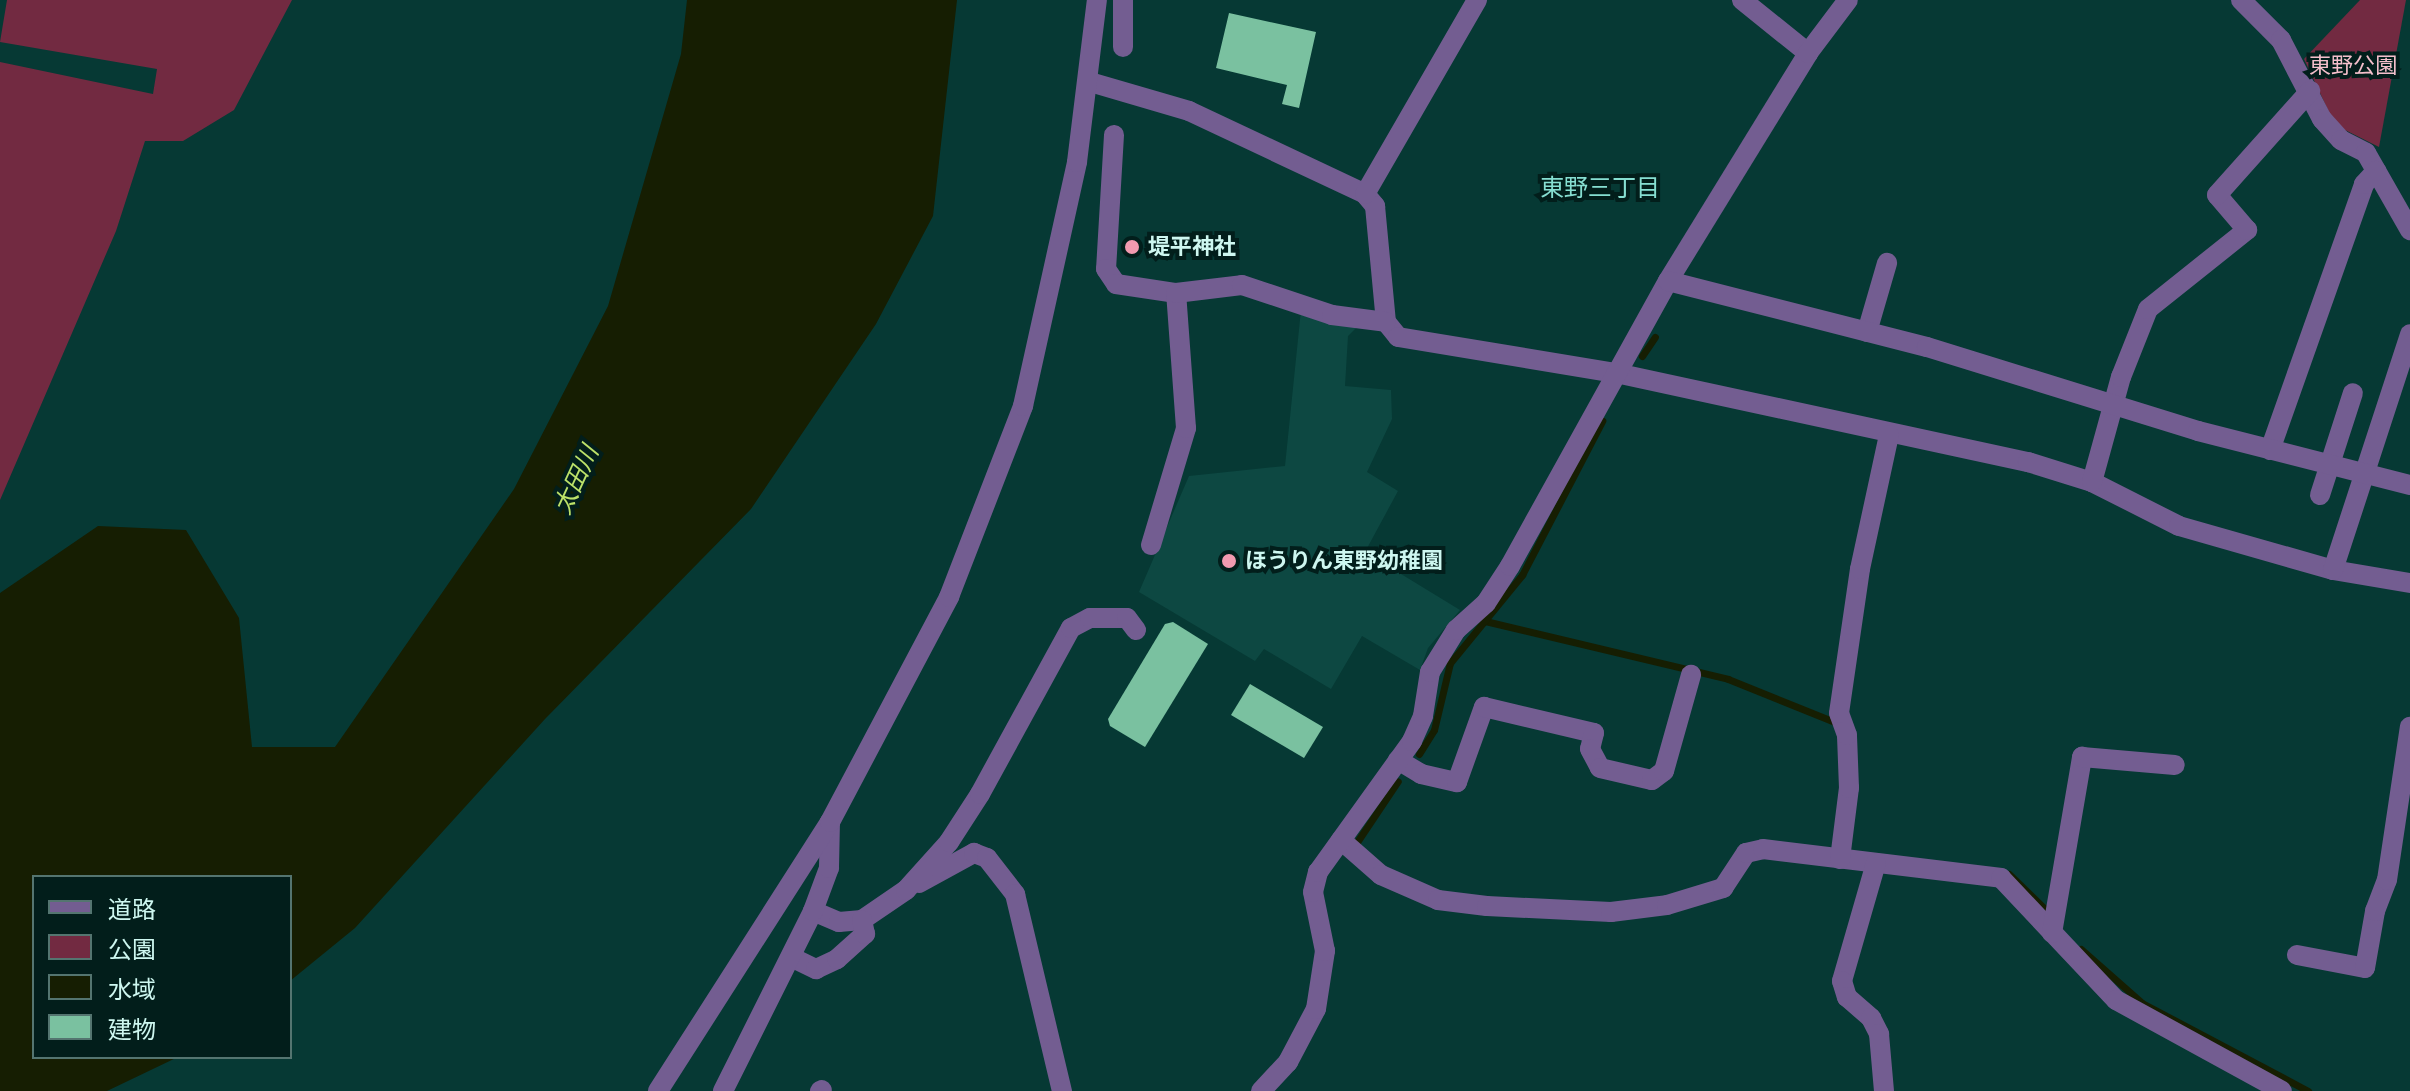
<!DOCTYPE html>
<meta charset="utf-8">
<style>
body{margin:0}
#map{position:relative;width:2410px;height:1091px;overflow:hidden;background:#063934;font-family:Helvetica,"Noto Sans JP",sans-serif}
div>[style]{position:absolute}
.built>*{inset:0;background:#0d4842}
.green>*{inset:0;background:#722a41}
.water>*{inset:0;background:#161e02}
.stream>*{height:7px;margin:-3.5px;padding:0 3.5px;transform-origin:3.5px;border-radius:3.5px;background:#161e02}
.building>*{inset:0;background:#7ac1a0}
.minor>*{height:20px;margin:-10px;padding:0 10px;transform-origin:10px;border-radius:10px;background:#735d91}
.tertiary>*{height:20px;margin:-10px;padding:0 10px;transform-origin:10px;border-radius:10px;background:#735d91}
.dots>*{width:22px;height:22px;translate:-50% -50%;box-sizing:border-box;border:4px solid #021e1b;border-radius:50%}
span{translate:-50% -50%;white-space:nowrap;text-align:center;line-height:1.15;-webkit-text-stroke:8px #021e1b;paint-order:stroke}
.park-label{font-size:22px;color:#f4bfcb}
.poi-label{font-size:22px;color:#cef7f0;font-weight:700}
.left{translate:0 -50%;text-align:left}
.neighbourhood-label{font-size:24px;color:#86ded1}
.water-label{font-size:24px;color:#bde269;font-style:italic}
.legend{position:absolute;left:32px;top:875px;width:260px;height:184px;box-sizing:border-box;background:#021e1b;border:2px solid #547570;margin:0;padding:10px 14px;list-style:none;font-size:24px;color:#cef7f0}
.legend li{display:flex;align-items:center;gap:16px;height:40px}
.legend b{width:40px;border:2px solid #547570}
</style>
<div id="map">
<div class="built">
<i style="clip-path:polygon(1301px 310px,1360px 324px,1348px 336px,1345px 386px,1391px 390px,1392px 419px,1367px 472px,1398px 491px,1365px 552px,1460px 610px,1428px 648px,1420px 670px,1362px 636px,1331px 689px,1264px 649px,1255px 661px,1139px 592px,1189px 476px,1285px 466px)"></i>
</div>
<div class="green">
<i style="clip-path:polygon(7px 0,292px 0,234px 110px,183px 141px,145px 141px,116px 231px,0 500px,0 62px,153px 94px,157px 69px,0 42px)"></i>
<i style="clip-path:polygon(2360px 0,2406px 0,2379px 147px,2335px 125px,2304px 59px)"></i>
</div>
<div class="water">
<i style="clip-path:polygon(687px 0,957px 0,933px 216px,876px 324px,751px 509px,545px 719px,355px 928px,290px 981px,290px 877px,34px 877px,34px 1057px,178px 1057px,107px 1091px,0 1091px,0 593px,98px 526px,186px 530px,239px 618px,252px 747px,335px 747px,514px 489px,608px 306px,681px 54px)"></i>
</div>
<div class="stream">
<i style="left:1642px;top:356px;width:23px;rotate:-56deg"></i>
<i style="left:1485px;top:621px;width:250px;rotate:13.4deg"></i>
<i style="left:1728px;top:679px;width:115px;rotate:21.9deg"></i>
<i style="left:1419px;top:754px;width:28px;rotate:-58deg"></i>
<i style="left:1434px;top:730px;width:69px;rotate:-76.6deg"></i>
<i style="left:1450px;top:663px;width:114px;rotate:-50.7deg"></i>
<i style="left:1522px;top:575px;width:174px;rotate:-62.5deg"></i>
<i style="left:1357px;top:842px;width:73px;rotate:-56.1deg"></i>
<i style="left:2009px;top:874px;width:53px;rotate:44.2deg"></i>
<i style="left:2081px;top:949px;width:81px;rotate:41.5deg"></i>
<i style="left:2142px;top:1003px;width:188px;rotate:27.9deg"></i>
</div>
<div class="building">
<i style="clip-path:polygon(1229px 13px,1316px 32px,1299px 108px,1282px 104px,1287px 85px,1216px 68px)"></i>
<i style="clip-path:polygon(1173px 622px,1208px 644px,1145px 747px,1110px 726px,1108px 719px,1165px 624px)"></i>
<i style="clip-path:polygon(1250px 684px,1323px 727px,1304px 758px,1231px 715px)"></i>
</div>
<div class="minor">
<i style="left:1123px;top:0;width:47px;rotate:90deg"></i>
<i style="left:1742px;top:0;width:85px;rotate:38.8deg"></i>
<i style="left:2241px;top:0;width:57px;rotate:45deg"></i>
<i style="left:2281px;top:40px;width:89px;rotate:62.6deg"></i>
<i style="left:2322px;top:119px;width:28px;rotate:48deg"></i>
<i style="left:2341px;top:140px;width:28px;rotate:27deg"></i>
<i style="left:2366px;top:153px;width:89px;rotate:60.3deg"></i>
<i style="left:1090px;top:82px;width:103px;rotate:16.3deg"></i>
<i style="left:1189px;top:111px;width:195px;rotate:25.2deg"></i>
<i style="left:1365px;top:194px;width:16px;rotate:50deg"></i>
<i style="left:1375px;top:206px;width:117px;rotate:84.6deg"></i>
<i style="left:1386px;top:322px;width:19px;rotate:51deg"></i>
<i style="left:1398px;top:337px;width:221px;rotate:9.4deg"></i>
<i style="left:1616px;top:373px;width:422px;rotate:12.2deg"></i>
<i style="left:2028px;top:462px;width:67px;rotate:17.4deg"></i>
<i style="left:2092px;top:482px;width:97px;rotate:26.8deg"></i>
<i style="left:2179px;top:526px;width:160px;rotate:15.9deg"></i>
<i style="left:2333px;top:570px;width:78px;rotate:9.6deg"></i>
<i style="left:1114px;top:135px;width:134px;rotate:93.4deg"></i>
<i style="left:1106px;top:269px;width:18px;rotate:56deg"></i>
<i style="left:1116px;top:284px;width:61px;rotate:8.5deg"></i>
<i style="left:1365px;top:194px;width:224px;rotate:-60deg"></i>
<i style="left:1867px;top:332px;width:72px;rotate:-73.8deg"></i>
<i style="left:2270px;top:450px;width:282px;rotate:-70.5deg"></i>
<i style="left:2364px;top:184px;width:18px;rotate:-47deg"></i>
<i style="left:2092px;top:482px;width:109px;rotate:-74.6deg"></i>
<i style="left:2121px;top:377px;width:73px;rotate:-68.3deg"></i>
<i style="left:2148px;top:309px;width:127px;rotate:-38.6deg"></i>
<i style="left:2247px;top:230px;width:46px;rotate:-130.6deg"></i>
<i style="left:2217px;top:195px;width:140px;rotate:-48.2deg"></i>
<i style="left:2320px;top:495px;width:107px;rotate:-72.1deg"></i>
<i style="left:1151px;top:545px;width:122px;rotate:-73.3deg"></i>
<i style="left:1186px;top:428px;width:135px;rotate:-94.2deg"></i>
<i style="left:1176px;top:293px;width:66px;rotate:-6.9deg"></i>
<i style="left:1242px;top:285px;width:95px;rotate:18.4deg"></i>
<i style="left:1332px;top:315px;width:54px;rotate:7.4deg"></i>
<i style="left:2333px;top:570px;width:248px;rotate:-71.9deg"></i>
<i style="left:1398px;top:760px;width:27px;rotate:31deg"></i>
<i style="left:1421px;top:774px;width:37px;rotate:13deg"></i>
<i style="left:1457px;top:782px;width:80px;rotate:-70.2deg"></i>
<i style="left:1484px;top:707px;width:113px;rotate:13.3deg"></i>
<i style="left:1594px;top:733px;width:16px;rotate:104deg"></i>
<i style="left:1590px;top:749px;width:21px;rotate:62deg"></i>
<i style="left:1600px;top:768px;width:53px;rotate:13deg"></i>
<i style="left:1652px;top:780px;width:15px;rotate:-37deg"></i>
<i style="left:1664px;top:771px;width:100px;rotate:-74.3deg"></i>
<i style="left:1341px;top:840px;width:53px;rotate:41.2deg"></i>
<i style="left:1381px;top:875px;width:62px;rotate:23.7deg"></i>
<i style="left:1438px;top:900px;width:49px;rotate:7deg"></i>
<i style="left:1487px;top:906px;width:124px;rotate:2.8deg"></i>
<i style="left:1611px;top:912px;width:56px;rotate:-7.1deg"></i>
<i style="left:1667px;top:905px;width:59px;rotate:-16.9deg"></i>
<i style="left:1723px;top:888px;width:42px;rotate:-56.7deg"></i>
<i style="left:1746px;top:853px;width:17px;rotate:-13deg"></i>
<i style="left:1763px;top:849px;width:240px;rotate:6.9deg"></i>
<i style="left:2001px;top:878px;width:168px;rotate:46.7deg"></i>
<i style="left:2116px;top:1000px;width:189px;rotate:28.7deg"></i>
<i style="left:1840px;top:859px;width:72px;rotate:-82.8deg"></i>
<i style="left:1849px;top:788px;width:53px;rotate:-92.2deg"></i>
<i style="left:1847px;top:735px;width:23px;rotate:-110deg"></i>
<i style="left:1839px;top:713px;width:146px;rotate:-81.7deg"></i>
<i style="left:1860px;top:569px;width:137px;rotate:-77.8deg"></i>
<i style="left:1876px;top:863px;width:123px;rotate:106.1deg"></i>
<i style="left:1842px;top:981px;width:17px;rotate:73deg"></i>
<i style="left:1847px;top:997px;width:32px;rotate:41deg"></i>
<i style="left:1871px;top:1018px;width:18px;rotate:63deg"></i>
<i style="left:1879px;top:1034px;width:57px;rotate:85deg"></i>
<i style="left:919px;top:883px;width:63px;rotate:-28.6deg"></i>
<i style="left:974px;top:853px;width:14px;rotate:21deg"></i>
<i style="left:987px;top:858px;width:46px;rotate:52.1deg"></i>
<i style="left:1015px;top:894px;width:203px;rotate:76.6deg"></i>
<i style="left:813px;top:911px;width:28px;rotate:23deg"></i>
<i style="left:839px;top:922px;width:23px;rotate:-5deg"></i>
<i style="left:862px;top:920px;width:53px;rotate:-34.3deg"></i>
<i style="left:906px;top:890px;width:64px;rotate:-48.1deg"></i>
<i style="left:949px;top:842px;width:57px;rotate:-57.1deg"></i>
<i style="left:980px;top:794px;width:189px;rotate:-61.3deg"></i>
<i style="left:1071px;top:628px;width:21px;rotate:-28deg"></i>
<i style="left:1090px;top:618px;width:37px"></i>
<i style="left:1127px;top:618px;width:15px;rotate:53deg"></i>
<i style="left:2052px;top:933px;width:179px;rotate:-80.3deg"></i>
<i style="left:2082px;top:757px;width:93px;rotate:4.9deg"></i>
<i style="left:2297px;top:955px;width:69px;rotate:10.8deg"></i>
<i style="left:2365px;top:968px;width:58px;rotate:-80deg"></i>
<i style="left:2375px;top:911px;width:33px;rotate:-69deg"></i>
<i style="left:2387px;top:880px;width:155px;rotate:-81.5deg"></i>
<i style="left:791px;top:957px;width:28px;rotate:26deg"></i>
<i style="left:816px;top:969px;width:23px;rotate:-25deg"></i>
<i style="left:837px;top:959px;width:38px;rotate:-42deg"></i>
<i style="left:865px;top:934px;width:14px;rotate:-102deg"></i>
<i style="left:723px;top:1091px;width:201px;rotate:-63.4deg"></i>
<i style="left:813px;top:911px;width:46px;rotate:-69.6deg"></i>
<i style="left:829px;top:868px;width:46px;rotate:-88.8deg"></i>
<i style="left:820px;top:1091px;width:2px;rotate:-27deg"></i>
<i style="left:1261px;top:1091px;width:40px;rotate:-47deg"></i>
<i style="left:1288px;top:1062px;width:60px;rotate:-62.2deg"></i>
<i style="left:1316px;top:1009px;width:59px;rotate:-81.2deg"></i>
<i style="left:1325px;top:951px;width:60px;rotate:-101.5deg"></i>
<i style="left:1313px;top:892px;width:21px;rotate:-76deg"></i>
<i style="left:1318px;top:872px;width:161px;rotate:-54.3deg"></i>
<i style="left:1412px;top:741px;width:27px;rotate:-66deg"></i>
<i style="left:1423px;top:716px;width:45px;rotate:-81deg"></i>
<i style="left:1430px;top:672px;width:49px;rotate:-58.2deg"></i>
<i style="left:1456px;top:630px;width:40px;rotate:-42deg"></i>
<i style="left:1486px;top:603px;width:44px;rotate:-57deg"></i>
<i style="left:1510px;top:566px;width:326px;rotate:-61deg"></i>
<i style="left:1668px;top:281px;width:268px;rotate:-58.4deg"></i>
<i style="left:1808px;top:53px;width:66px;rotate:-53deg"></i>
</div>
<div class="tertiary">
<i style="left:1668px;top:281px;width:267px;rotate:14.3deg"></i>
<i style="left:1927px;top:347px;width:284px;rotate:17.2deg"></i>
<i style="left:2198px;top:431px;width:219px;rotate:14.3deg"></i>
<i style="left:658px;top:1091px;width:319px;rotate:-57.4deg"></i>
<i style="left:830px;top:822px;width:255px;rotate:-62.1deg"></i>
<i style="left:949px;top:597px;width:205px;rotate:-68.8deg"></i>
<i style="left:1023px;top:406px;width:250px;rotate:-77.5deg"></i>
<i style="left:1077px;top:162px;width:163px;rotate:-83deg"></i>
</div>
<div class="dots">
<i style="left:1132px;top:247px;background:#f29ab0"></i>
<i style="left:1229px;top:561px;background:#f29ab0"></i>
</div>
<div class="park-label">
<span style="left:2353px;top:66px">東野公園</span>
</div>
<div class="poi-label">
<span class="left" style="left:1148px;top:247px">堤平神社</span>
<span class="left" style="left:1245px;top:561px">ほうりん東野幼稚園</span>
</div>
<div class="neighbourhood-label">
<span style="left:1600px;top:188px">東野三丁目</span>
</div>
<div class="water-label">
<span style="left:576px;top:480px;rotate:-65deg">太田川</span>
</div>
<ul class="legend">
<li><b style="height:10px;background:#735d91"></b>道路</li>
<li><b style="height:22px;background:#722a41"></b>公園</li>
<li><b style="height:22px;background:#161e02"></b>水域</li>
<li><b style="height:22px;background:#7ac1a0"></b>建物</li>
</ul>
</div>
